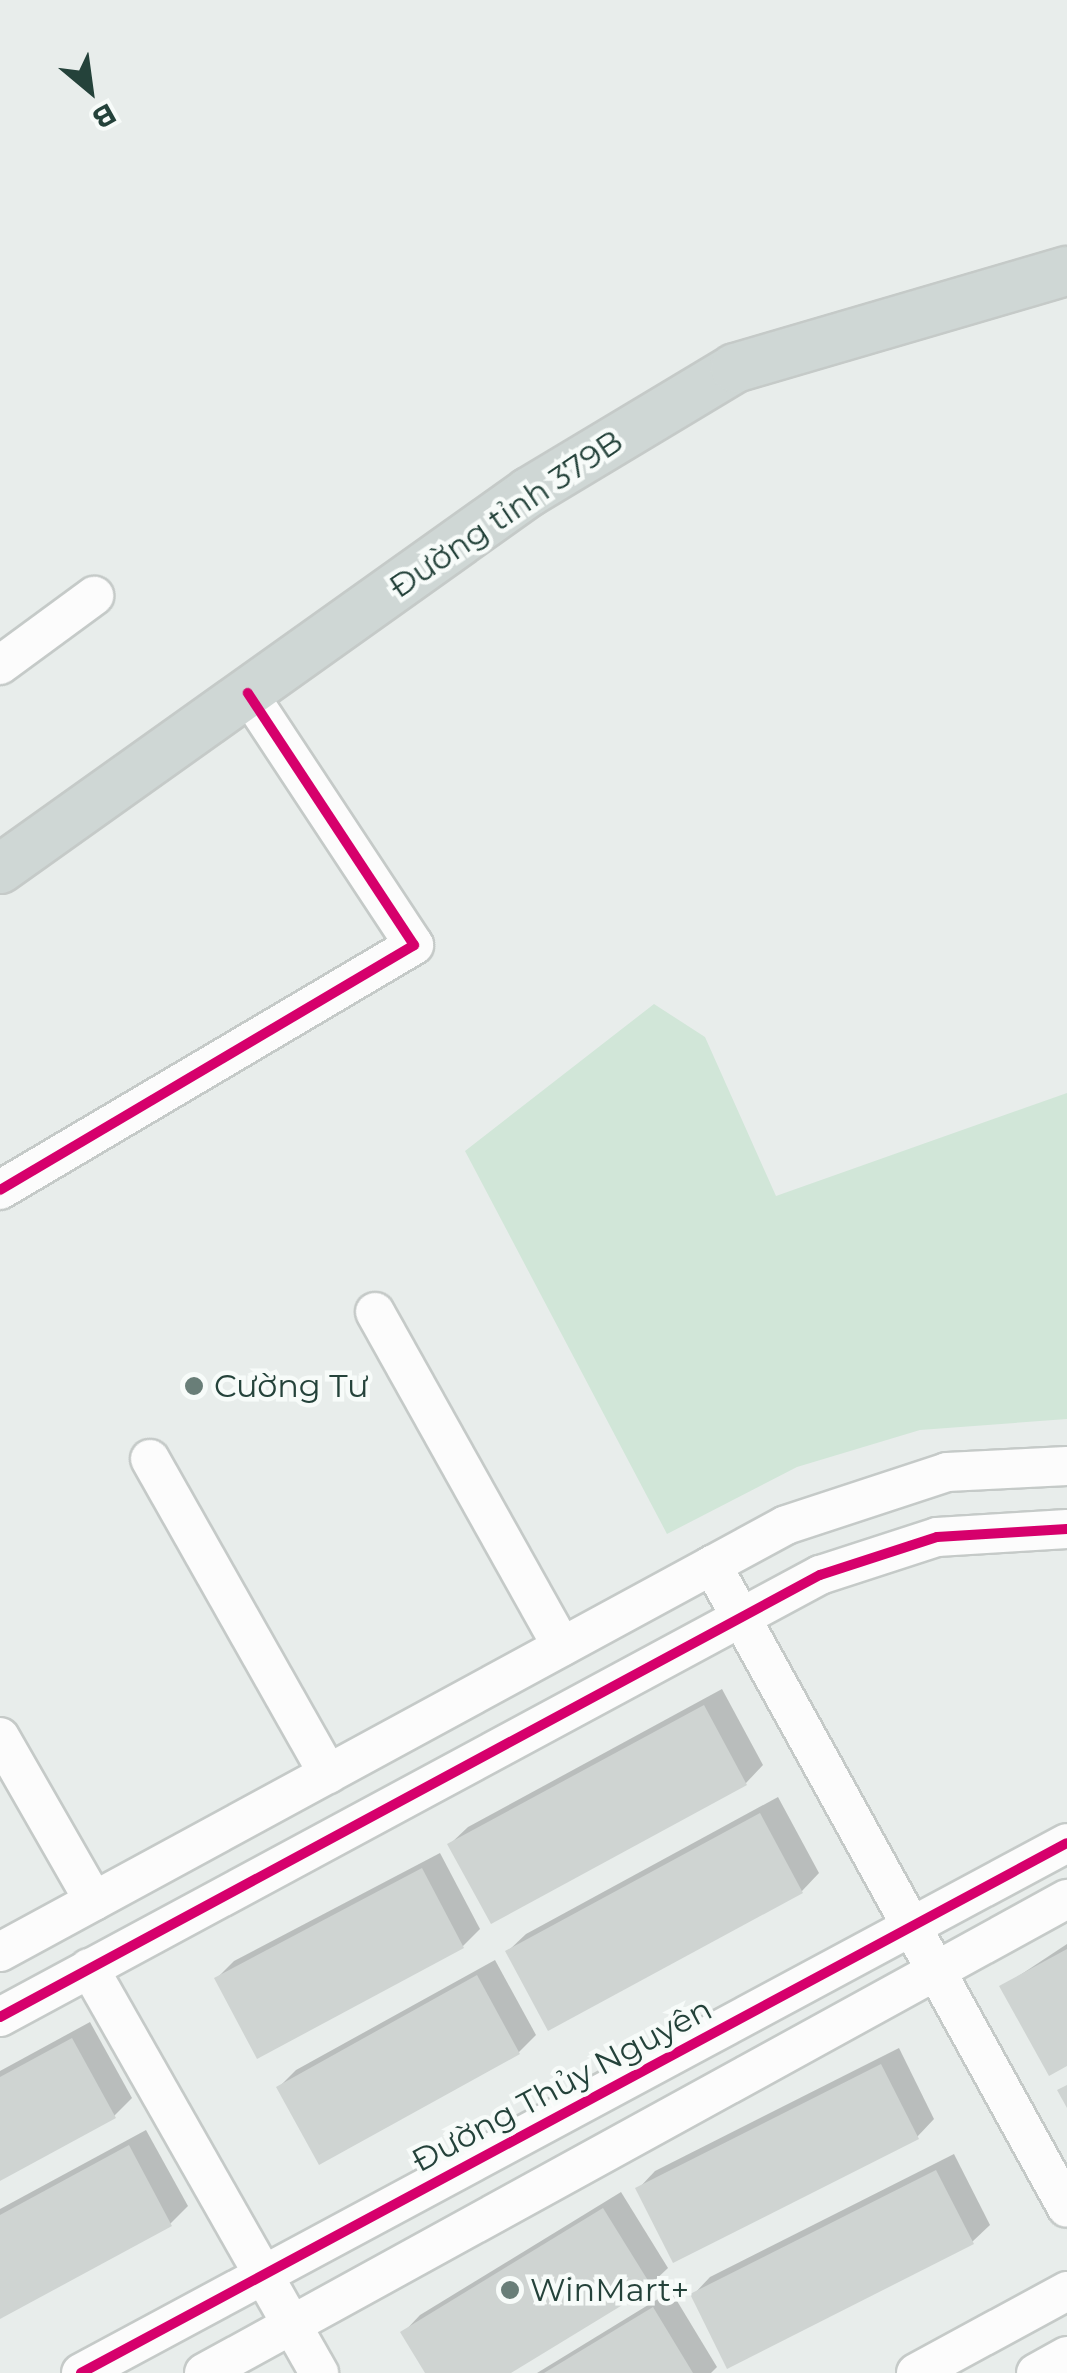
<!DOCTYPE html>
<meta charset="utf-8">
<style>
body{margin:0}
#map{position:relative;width:1067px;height:2373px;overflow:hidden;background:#e8edeb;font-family:Montserrat,sans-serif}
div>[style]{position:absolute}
.green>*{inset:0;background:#d1e6d8}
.shadow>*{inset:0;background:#0003}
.building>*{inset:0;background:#cfd4d2}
.roads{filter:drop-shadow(2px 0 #c5cac8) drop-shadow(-2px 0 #c5cac8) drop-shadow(0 2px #c5cac8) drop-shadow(0 -2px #c5cac8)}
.minor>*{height:38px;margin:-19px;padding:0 19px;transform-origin:19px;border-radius:19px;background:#fcfcfc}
.major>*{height:48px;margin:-24px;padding:0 24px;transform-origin:24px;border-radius:24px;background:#cfd7d5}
.cycleway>*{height:10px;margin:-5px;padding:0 5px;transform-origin:5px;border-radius:5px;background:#d6006c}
.dots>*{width:28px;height:28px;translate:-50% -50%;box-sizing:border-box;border:5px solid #f7fbf9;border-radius:50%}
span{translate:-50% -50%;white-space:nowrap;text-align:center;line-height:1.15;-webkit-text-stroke:9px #f7fbf9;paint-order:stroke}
.street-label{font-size:32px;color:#24423a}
.poi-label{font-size:32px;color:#24423a}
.left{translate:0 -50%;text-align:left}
.north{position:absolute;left:40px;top:40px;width:100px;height:100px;-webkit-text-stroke:8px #f7fbf9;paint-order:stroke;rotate:151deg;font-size:28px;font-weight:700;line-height:40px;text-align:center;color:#24423a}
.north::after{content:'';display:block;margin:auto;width:35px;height:45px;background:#24423a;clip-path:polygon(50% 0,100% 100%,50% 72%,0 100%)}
</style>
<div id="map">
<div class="green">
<i style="clip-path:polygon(654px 1004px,705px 1037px,776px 1196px,1067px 1093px,1067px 1419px,920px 1430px,797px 1467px,667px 1534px,465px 1151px)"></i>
</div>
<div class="shadow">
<i style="clip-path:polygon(722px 1689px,763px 1765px,746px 1783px,492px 1921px,450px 1844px,468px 1827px)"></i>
<i style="clip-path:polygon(778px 1797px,819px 1873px,802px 1891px,549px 2027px,508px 1951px,526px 1934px)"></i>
<i style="clip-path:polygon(440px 1853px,480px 1929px,463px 1946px,217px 1978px,234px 1961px)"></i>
<i style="clip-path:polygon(1067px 1944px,1067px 2063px,1002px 1987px)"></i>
<i style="clip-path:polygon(495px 1960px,536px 2035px,519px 2052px,279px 2087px,296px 2070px)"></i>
<i style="clip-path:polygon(90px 2022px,132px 2098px,114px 2116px,0 2178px,0 2071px)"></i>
<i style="clip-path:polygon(899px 2048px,934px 2119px,917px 2137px,638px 2189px,655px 2171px)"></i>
<i style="clip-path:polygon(146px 2130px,188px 2206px,170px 2224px,0 2316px,0 2209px)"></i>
<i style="clip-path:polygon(954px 2154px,990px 2225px,972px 2242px,693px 2295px,710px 2277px)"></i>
<i style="clip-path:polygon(621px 2192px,668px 2268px,650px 2285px,507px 2373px,428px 2373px,403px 2333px,420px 2315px)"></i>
<i style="clip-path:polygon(671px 2291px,717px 2367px,711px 2373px,537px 2373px)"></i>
</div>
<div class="building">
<i style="clip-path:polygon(704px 1705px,747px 1785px,491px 1924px,447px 1844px)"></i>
<i style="clip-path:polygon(760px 1813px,803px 1893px,548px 2031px,505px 1951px)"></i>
<i style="clip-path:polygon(422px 1868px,464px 1948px,257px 2059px,214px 1978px)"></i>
<i style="clip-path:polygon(1067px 1949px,1067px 2066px,1049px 2076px,999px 1986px)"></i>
<i style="clip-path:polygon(477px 1975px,520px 2054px,319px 2165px,276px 2087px)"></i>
<i style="clip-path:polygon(72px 2038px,116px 2118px,0 2181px,0 2077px)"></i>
<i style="clip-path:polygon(881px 2064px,919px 2139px,673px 2263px,635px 2188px)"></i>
<i style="clip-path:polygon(1067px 2085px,1067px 2108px,1057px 2090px)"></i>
<i style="clip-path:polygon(129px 2145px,172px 2226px,0 2319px,0 2215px)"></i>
<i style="clip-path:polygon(936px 2170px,974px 2244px,727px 2369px,690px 2294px)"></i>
<i style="clip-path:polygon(603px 2208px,652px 2287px,511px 2373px,425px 2373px,400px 2332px)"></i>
<i style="clip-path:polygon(653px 2307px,693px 2373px,544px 2373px)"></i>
</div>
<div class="roads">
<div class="minor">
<i style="left:0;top:665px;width:117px;rotate:-36.3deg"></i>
<i style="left:0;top:1190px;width:481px;rotate:-30.6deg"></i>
<i style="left:414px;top:945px;width:302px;rotate:-123.4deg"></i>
<i style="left:375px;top:1312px;width:383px;rotate:60.8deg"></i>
<i style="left:150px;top:1459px;width:362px;rotate:60.5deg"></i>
<i style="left:712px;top:1565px;width:734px;rotate:61.1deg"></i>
<i style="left:0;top:1737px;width:189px;rotate:60.2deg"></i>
<i style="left:0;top:1952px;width:894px;rotate:-28.51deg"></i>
<i style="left:786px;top:1525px;width:169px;rotate:-18.2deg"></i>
<i style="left:947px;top:1472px;width:120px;rotate:-2.9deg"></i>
<i style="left:89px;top:1968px;width:466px;rotate:60.4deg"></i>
<i style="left:0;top:2017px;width:932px;rotate:-28.33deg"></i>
<i style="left:820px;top:1575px;width:123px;rotate:-18deg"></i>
<i style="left:937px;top:1537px;width:130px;rotate:-3.5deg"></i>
<i style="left:81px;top:2373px;width:1119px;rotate:-28.26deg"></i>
<i style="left:204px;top:2373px;width:985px;rotate:-28.78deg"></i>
<i style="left:916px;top:2373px;width:172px;rotate:-28.5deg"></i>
<i style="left:1036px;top:2373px;width:35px;rotate:-29deg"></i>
</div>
<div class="major">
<i style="left:0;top:869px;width:650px;rotate:-35.48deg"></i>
<i style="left:529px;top:492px;width:240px;rotate:-31deg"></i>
<i style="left:735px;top:368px;width:346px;rotate:-16.3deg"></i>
</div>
</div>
<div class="cycleway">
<i style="left:0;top:1190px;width:481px;rotate:-30.6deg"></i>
<i style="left:414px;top:945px;width:302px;rotate:-123.4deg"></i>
<i style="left:0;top:2017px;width:932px;rotate:-28.33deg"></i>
<i style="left:820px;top:1575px;width:123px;rotate:-18deg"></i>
<i style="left:937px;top:1537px;width:130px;rotate:-3.5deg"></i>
<i style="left:81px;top:2373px;width:1119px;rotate:-28.26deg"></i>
</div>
<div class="dots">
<i style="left:194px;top:1386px;background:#697e78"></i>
<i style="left:510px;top:2290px;background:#697e78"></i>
</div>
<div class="street-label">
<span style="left:506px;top:514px;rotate:-34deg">Đường tỉnh 379B</span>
<span style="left:562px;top:2085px;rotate:-28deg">Đường Thủy Nguyên</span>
</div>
<div class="poi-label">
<span class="left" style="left:214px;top:1386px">Cường Tư</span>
<span class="left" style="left:530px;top:2290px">WinMart+</span>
</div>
<div class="north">B</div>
</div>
